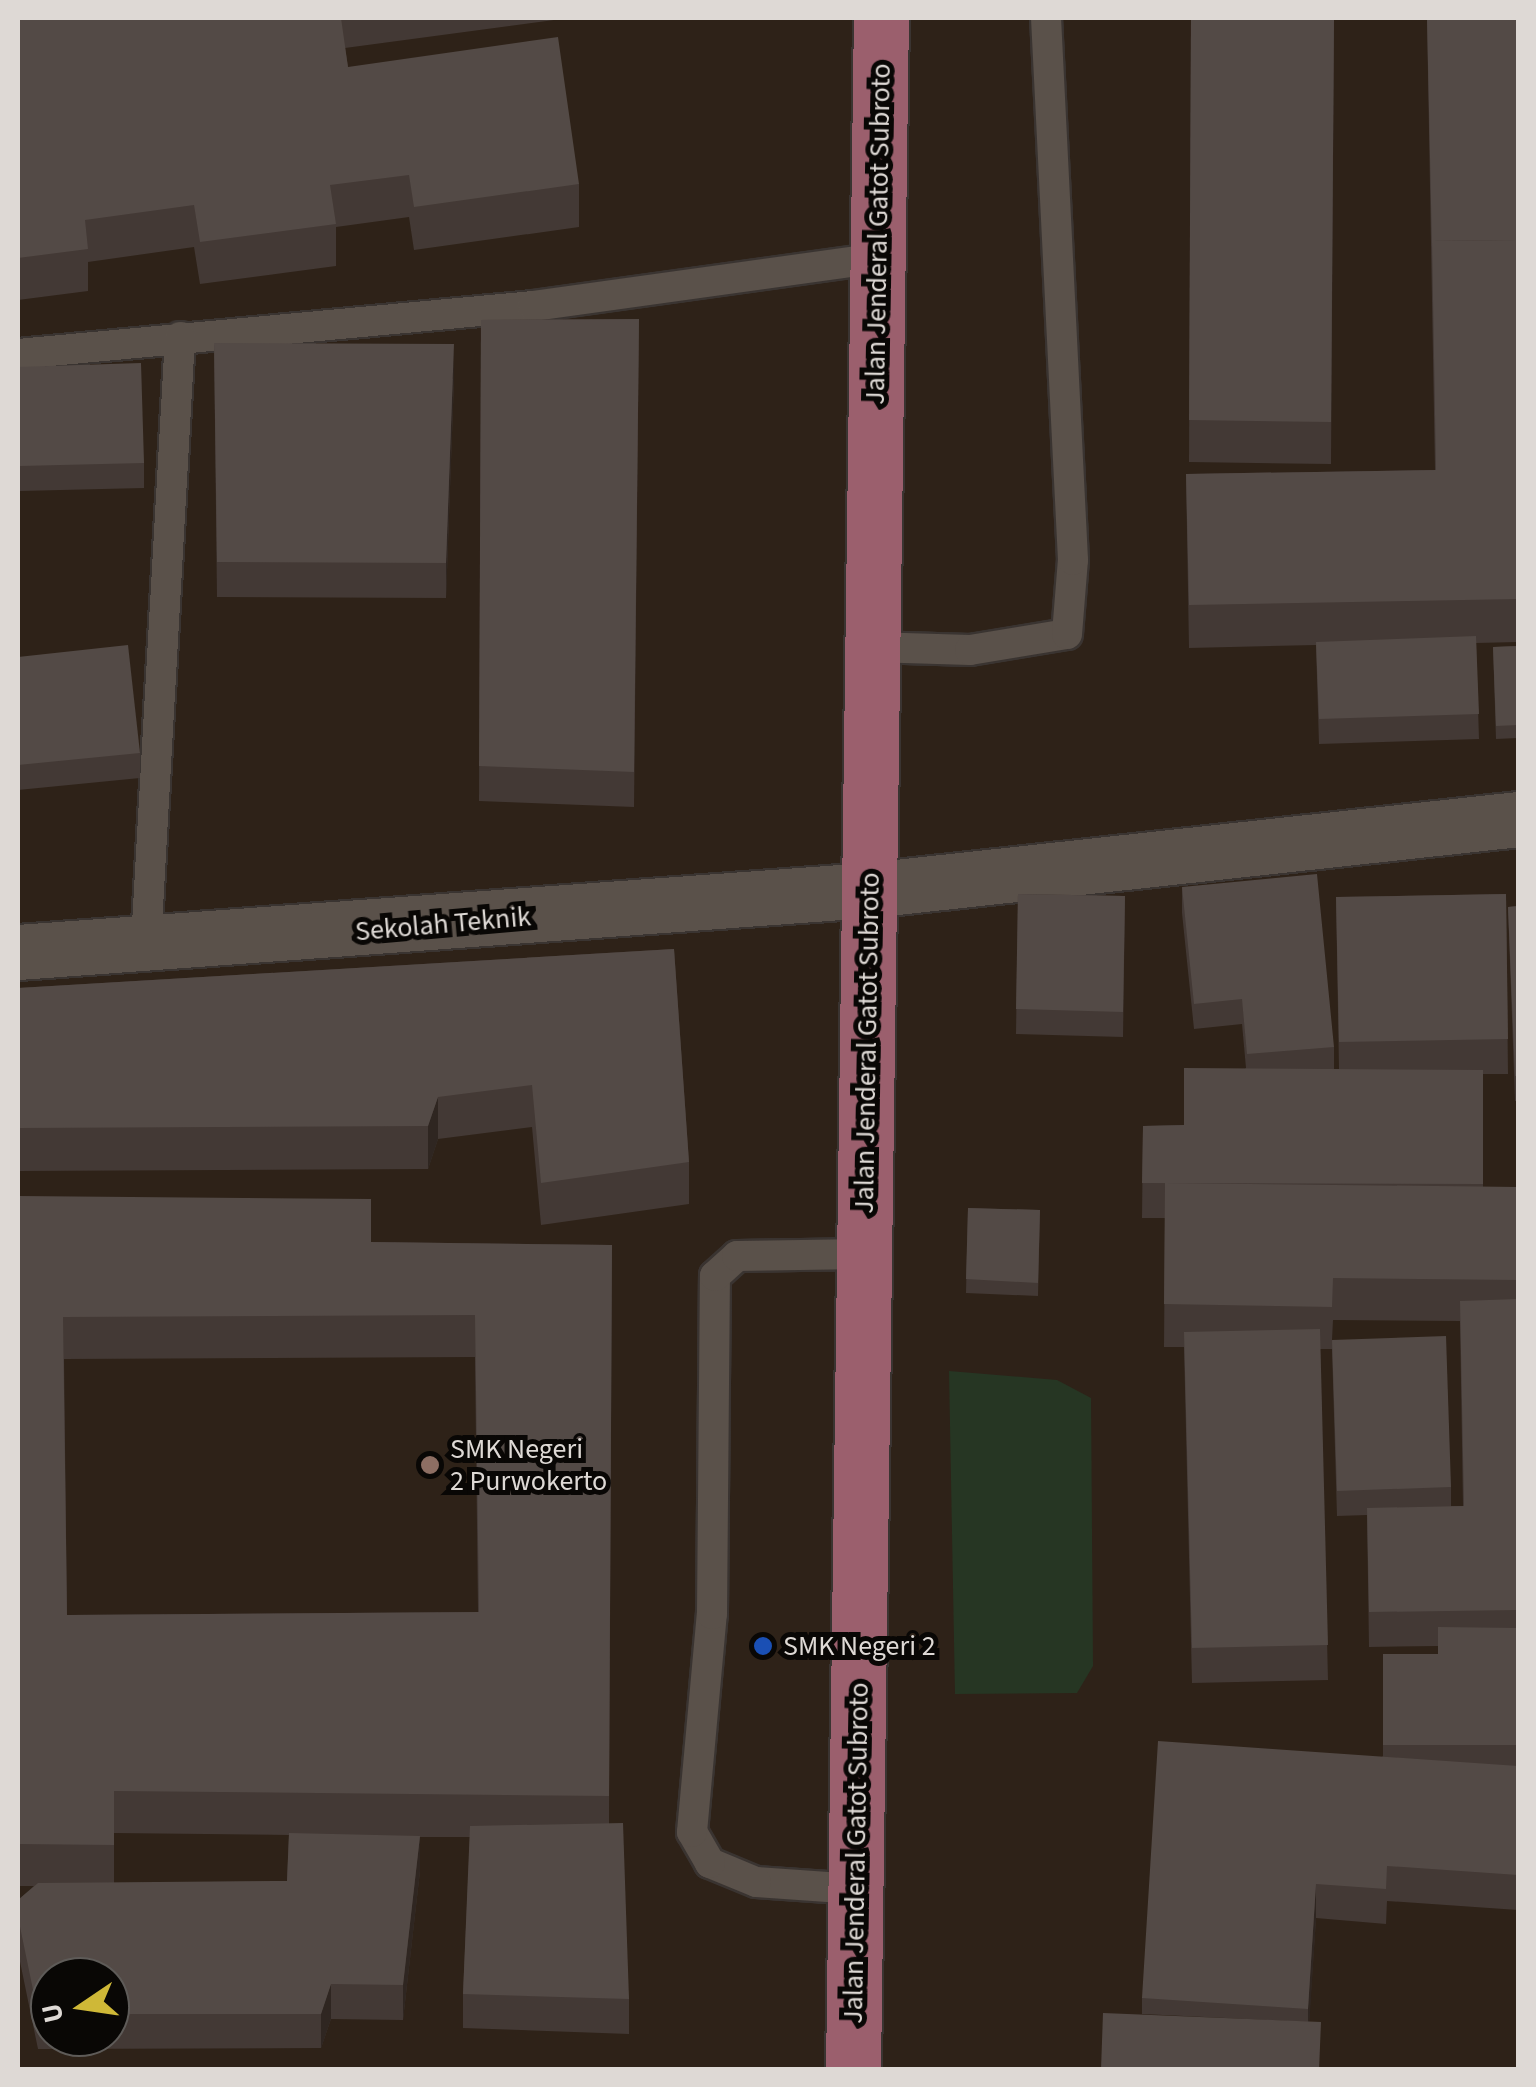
<!DOCTYPE html>
<style>
body{margin:0}
#map{position:relative;width:1536px;height:2087px;overflow:hidden;background:#231b15;font-family:"Source Sans 3",sans-serif}
div>[style]{position:absolute}
.built>*{inset:0;background:#2e2218}
.green>*{inset:0;background:#263623}
.roads{filter:drop-shadow(2px 0 #3a3431) drop-shadow(-2px 0 #3a3431) drop-shadow(0 2px #3a3431) drop-shadow(0 -2px #3a3431)}
.service>*{height:30px;margin:-15px;padding:0 15px;transform-origin:15px;border-radius:15px;background:#5a514a}
.minor>*{height:55px;margin:-27.5px;padding:0 27.5px;transform-origin:27.5px;border-radius:27.5px;background:#5a514a}
.primary>*{height:55px;margin:-27.5px;padding:0 27.5px;transform-origin:27.5px;border-radius:27.5px;background:#9b5f6d}
.wall>*{inset:0;background:#433935}
.shaded-wall>*{inset:0;background:#2f2621}
.building>*{inset:0;background:#534a46}
.dots>*{width:28px;height:28px;translate:-50% -50%;box-sizing:border-box;border:5px solid #090705;border-radius:50%}
span{translate:-50% -50%;white-space:nowrap;text-align:center;line-height:1.15;-webkit-text-stroke:10px #090705;paint-order:stroke}
.street-label{font-size:28px;color:#ded9d5}
.poi-label{font-size:28px;color:#ded9d5}
.left{translate:0 -50%;text-align:left}
.frame{position:absolute;inset:0;border:20px solid #ded9d5;pointer-events:none}
.north{position:absolute;left:30px;top:1957px;width:100px;height:100px;box-sizing:border-box;background:#090705;border:2px solid #5e5b58;border-radius:50%;rotate:257deg;font-size:28px;font-weight:700;line-height:40px;text-align:center;color:#ded9d5}
.north::after{content:'';display:block;margin:auto;width:35px;height:45px;background:#cfb837;clip-path:polygon(50% 0,100% 100%,50% 72%,0 100%)}
</style>
<div id="map">
<div class="built">
<i style="clip-path:polygon(evenodd,18px 18px,1518px 18px,1518px 2069px,18px 2069px,18px 18px,50px 1977px,110px 1977px,110px 2037px,50px 2037px,50px 1977px)"></i>
</div>
<div class="green">
<i style="clip-path:polygon(949px 1371px,1057px 1380px,1091px 1398px,1093px 1666px,1077px 1693px,955px 1694px)"></i>
</div>
<div class="roads">
<div class="service">
<i style="left:18px;top:354px;width:517px;rotate:-5.32deg"></i>
<i style="left:533px;top:306px;width:348px;rotate:-7.9deg"></i>
<i style="left:872px;top:647px;width:98px;rotate:1.8deg"></i>
<i style="left:970px;top:650px;width:98px;rotate:-9.4deg"></i>
<i style="left:1067px;top:634px;width:74px;rotate:-85.4deg"></i>
<i style="left:1073px;top:560px;width:543px;rotate:-92.85deg"></i>
<i style="left:146px;top:943px;width:607px;rotate:-86.79deg"></i>
<i style="left:856px;top:1889px;width:100px;rotate:-176deg"></i>
<i style="left:756px;top:1882px;width:50px;rotate:-157.6deg"></i>
<i style="left:710px;top:1863px;width:36px;rotate:-120deg"></i>
<i style="left:692px;top:1832px;width:219px;rotate:-84.8deg"></i>
<i style="left:712px;top:1614px;width:338px;rotate:-89.5deg"></i>
<i style="left:715px;top:1276px;width:30px;rotate:-42deg"></i>
<i style="left:737px;top:1256px;width:127px;rotate:-0.9deg"></i>
</div>
<div class="minor">
<i style="left:18px;top:952px;width:853px;rotate:-4.17deg"></i>
<i style="left:869px;top:890px;width:653px;rotate:-6.24deg"></i>
</div>
<div class="primary">
<i style="left:853px;top:2070px;width:2052px;rotate:-89.22deg"></i>
</div>
</div>
<div class="wall">
<i style="clip-path:polygon(18px 18px,569px 18px,345px 48px,348px 67px,579px 184px,579px 227px,414px 250px,409px 217px,336px 227px,336px 266px,200px 284px,194px 247px,88px 262px,88px 291px,18px 300px)"></i>
<i style="clip-path:polygon(1191px 18px,1334px 18px,1331px 464px,1189px 462px)"></i>
<i style="clip-path:polygon(1427px 18px,1518px 18px,1518px 642px,1476px 643px,1479px 739px,1319px 744px,1316px 645px,1189px 648px,1186px 474px,1435px 470px)"></i>
<i style="clip-path:polygon(639px 319px,634px 807px,479px 801px,481px 320px)"></i>
<i style="clip-path:polygon(214px 343px,454px 379px,446px 598px,217px 597px)"></i>
<i style="clip-path:polygon(18px 367px,144px 463px,144px 488px,20px 491px,18px 423px)"></i>
<i style="clip-path:polygon(1518px 646px,1518px 738px,1496px 739px,1493px 647px)"></i>
<i style="clip-path:polygon(18px 657px,140px 753px,140px 778px,18px 790px)"></i>
<i style="clip-path:polygon(evenodd,1182px 887px,1334px 1047px,1334px 1069px,1339px 1069px,1336px 897px,1506px 894px,1508px 1074px,1483px 1074px,1483px 1187px,1518px 1187px,1518px 1910px,1387px 1901px,1386px 1924px,1316px 1918px,1309px 2022px,1142px 2014px,1142px 1998px,1383px 1756px,1383px 1654px,1438px 1654px,1438px 1646px,1369px 1647px,1367px 1515px,1337px 1516px,1332px 1349px,1320px 1349px,1328px 1680px,1192px 1683px,1184px 1347px,1164px 1347px,1165px 1218px,1142px 1218px,1143px 1126px,1184px 1125px,1246px 1068px,1242px 1024px,1194px 1029px,1182px 913px,1182px 887px,1333px 1320px,1460px 1321px,1463px 1506px,1451px 1506px,1451px 1487px,1332px 1340px,1333px 1320px)"></i>
<i style="clip-path:polygon(1018px 894px,1125px 896px,1123px 1037px,1016px 1034px)"></i>
<i style="clip-path:polygon(1518px 906px,1518px 1101px,1515px 1101px,1508px 907px)"></i>
<i style="clip-path:polygon(674px 949px,689px 1162px,689px 1204px,541px 1225px,532px 1127px,438px 1139px,428px 1169px,18px 1171px,18px 988px)"></i>
<i style="clip-path:polygon(evenodd,18px 1196px,371px 1242px,612px 1245px,609px 1823px,629px 1999px,629px 2034px,463px 2028px,463px 1994px,470px 1837px,420px 1837px,420px 1871px,403px 2020px,331px 2019px,321px 2048px,38px 2049px,18px 1952px,18px 1900px,34px 1886px,18px 1886px,18px 1196px,475px 1357px,478px 1612px,67px 1615px,64px 1359px,475px 1357px,18px 1196px,114px 1833px,289px 1835px,287px 1881px,114px 1883px,114px 1833px,18px 1196px,50px 1977px,110px 1977px,110px 2037px,50px 2037px,50px 1977px)"></i>
<i style="clip-path:polygon(968px 1208px,1040px 1210px,1038px 1296px,966px 1293px)"></i>
</div>
<div class="shaded-wall">
<i style="clip-path:polygon(454px 344px,454px 379px,446px 598px,446px 563px)"></i>
<i style="clip-path:polygon(438px 1097px,438px 1139px,428px 1169px,428px 1126px)"></i>
<i style="clip-path:polygon(420px 1836px,420px 1871px,403px 2020px,403px 1985px)"></i>
<i style="clip-path:polygon(1316px 1884px,1316px 1918px,1308px 2044px,1308px 2009px)"></i>
<i style="clip-path:polygon(331px 1984px,331px 2019px,321px 2048px,321px 2014px)"></i>
</div>
<div class="building">
<i style="clip-path:polygon(18px 18px,341px 18px,348px 67px,558px 37px,579px 184px,414px 207px,409px 175px,330px 185px,336px 224px,200px 242px,194px 205px,85px 220px,88px 249px,18px 258px)"></i>
<i style="clip-path:polygon(1191px 18px,1334px 18px,1331px 422px,1189px 420px)"></i>
<i style="clip-path:polygon(1427px 18px,1518px 18px,1518px 240px,1432px 241px,1432px 249px)"></i>
<i style="clip-path:polygon(1518px 240px,1518px 599px,1189px 605px,1186px 474px,1436px 470px,1432px 241px)"></i>
<i style="clip-path:polygon(639px 319px,634px 772px,479px 766px,481px 320px)"></i>
<i style="clip-path:polygon(214px 343px,454px 344px,446px 563px,217px 562px)"></i>
<i style="clip-path:polygon(141px 363px,144px 463px,20px 466px,18px 367px)"></i>
<i style="clip-path:polygon(1476px 636px,1479px 714px,1319px 719px,1316px 642px)"></i>
<i style="clip-path:polygon(128px 645px,140px 753px,18px 765px,18px 657px)"></i>
<i style="clip-path:polygon(1518px 646px,1518px 725px,1496px 726px,1493px 647px)"></i>
<i style="clip-path:polygon(1317px 874px,1334px 1047px,1247px 1054px,1242px 999px,1194px 1004px,1182px 887px)"></i>
<i style="clip-path:polygon(1018px 894px,1125px 896px,1123px 1012px,1016px 1009px)"></i>
<i style="clip-path:polygon(1506px 894px,1508px 1039px,1339px 1042px,1336px 897px)"></i>
<i style="clip-path:polygon(1518px 906px,1518px 1076px,1515px 1076px,1508px 907px)"></i>
<i style="clip-path:polygon(674px 949px,689px 1162px,541px 1183px,532px 1085px,438px 1097px,428px 1126px,18px 1128px,18px 988px)"></i>
<i style="clip-path:polygon(1184px 1068px,1483px 1070px,1483px 1184px,1142px 1183px,1143px 1126px,1184px 1125px)"></i>
<i style="clip-path:polygon(1165px 1183px,1518px 1187px,1518px 1280px,1333px 1278px,1332px 1307px,1164px 1304px)"></i>
<i style="clip-path:polygon(evenodd,18px 1196px,371px 1199px,371px 1242px,612px 1245px,609px 1796px,114px 1791px,114px 1845px,18px 1844px,18px 1196px,475px 1315px,479px 1612px,67px 1615px,63px 1317px,475px 1315px)"></i>
<i style="clip-path:polygon(968px 1208px,1040px 1210px,1038px 1283px,966px 1279px)"></i>
<i style="clip-path:polygon(1518px 1299px,1518px 1610px,1369px 1612px,1367px 1508px,1464px 1506px,1460px 1301px)"></i>
<i style="clip-path:polygon(1320px 1329px,1328px 1645px,1192px 1648px,1184px 1332px)"></i>
<i style="clip-path:polygon(1446px 1336px,1451px 1487px,1337px 1491px,1332px 1340px)"></i>
<i style="clip-path:polygon(1438px 1627px,1518px 1628px,1518px 1745px,1383px 1745px,1383px 1654px,1438px 1654px)"></i>
<i style="clip-path:polygon(1158px 1741px,1518px 1766px,1518px 1875px,1387px 1866px,1386px 1889px,1316px 1884px,1308px 2009px,1142px 1998px)"></i>
<i style="clip-path:polygon(623px 1823px,629px 1999px,463px 1994px,470px 1826px)"></i>
<i style="clip-path:polygon(289px 1833px,420px 1836px,403px 1985px,331px 1984px,321px 2014px,110px 2014px,110px 1977px,50px 1977px,50px 2014px,38px 2014px,18px 1917px,18px 1900px,38px 1883px,287px 1881px)"></i>
<i style="clip-path:polygon(1103px 2013px,1321px 2022px,1319px 2070px,1101px 2070px)"></i>
</div>
<div class="dots">
<i style="left:430px;top:1465px;background:#8d6e63"></i>
<i style="left:763px;top:1646px;background:#1a4fb4"></i>
</div>
<div class="street-label">
<span style="left:878px;top:234px;rotate:-89deg">Jalan Jenderal Gatot Subroto</span>
<span style="left:443px;top:924px;rotate:-5deg">Sekolah Teknik</span>
<span style="left:867px;top:1043px;rotate:-89deg">Jalan Jenderal Gatot Subroto</span>
<span style="left:856px;top:1853px;rotate:-89deg">Jalan Jenderal Gatot Subroto</span>
</div>
<div class="poi-label">
<span class="left" style="left:450px;top:1465px">SMK Negeri<br>2 Purwokerto</span>
<span class="left" style="left:783px;top:1646px">SMK Negeri 2</span>
</div>
<div class="frame"></div>
<div class="north">U</div>
</div>
